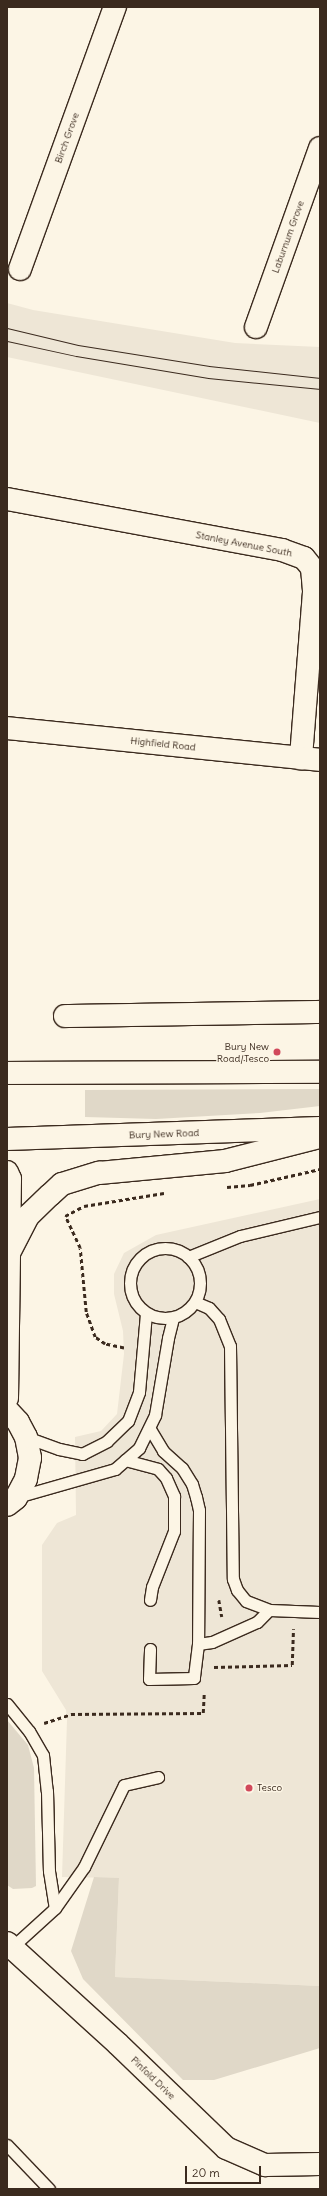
<!DOCTYPE html>
<style>
body{margin:0}
#map{position:relative;width:327px;height:2196px;overflow:hidden;background:#fcf5e5;font-family:Delius,sans-serif}
div>[style]{position:absolute}
.built>*{inset:0;background:#eee6d6}
.green>*{inset:0;background:#e0d8c8}
.path>*{height:2.5px;margin-top:-1.25px;transform-origin:0;background:repeating-linear-gradient(90deg,#3b2a1e 0 4px,transparent 0 7px)}
.roads{filter:drop-shadow(1px 0 #3b2a1e) drop-shadow(-1px 0 #3b2a1e) drop-shadow(0 1px #3b2a1e) drop-shadow(0 -1px #3b2a1e)}
.service>*{height:11px;margin:-5.5px;padding:0 5.5px;transform-origin:5.5px;border-radius:5.5px;background:#fcf5e5}
.service>.ring{margin:-5.5px;padding:0;box-sizing:content-box;background:none;border:11px solid #fcf5e5;border-radius:50%}
.minor>*{height:22px;margin:-11px;padding:0 11px;transform-origin:11px;border-radius:11px;background:#fcf5e5}
.trunk>*{height:22px;margin:-11px;padding:0 11px;transform-origin:11px;border-radius:11px;background:#fcf5e5}
.tram>*{height:1px;margin:-0.5px;padding:0 0.5px;transform-origin:0.5px;border-radius:0.5px;background:#3b2a1e}
.dots>*{width:11px;height:11px;translate:-50% -50%;box-sizing:border-box;border:2px solid #fcf5e5;border-radius:50%}
span{translate:-50% -50%;white-space:nowrap;text-align:center;line-height:1.15;-webkit-text-stroke:3px #fcf5e5;paint-order:stroke}
.street-label{font-size:10px;color:#3b2a1e}
.poi-label{font-size:10px;color:#3b2a1e}
.right{translate:-100% -50%;text-align:right}
.left{translate:0 -50%;text-align:left}
.frame{position:absolute;inset:0;border:8px solid #3b2a1e;pointer-events:none}
.scale{position:absolute;left:185px;top:2166px;width:76px;height:18px;box-sizing:border-box;border:2px solid #3b2a1e;border-top:0;padding-left:5px;font-size:12px;line-height:14px;white-space:nowrap;color:#3b2a1e;-webkit-text-stroke:3px #fcf5e5;paint-order:stroke}
</style>
<div id="map">
<div class="built">
<i style="clip-path:polygon(7px 303px,33px 310px,235px 343px,320px 347px,320px 423px,7px 357px)"></i>
<i style="clip-path:polygon(320px 1199px,320px 1986px,115px 1977px,119px 1878px,62px 1877px,67px 1720px,66px 1710px,42px 1671px,42px 1545px,57px 1523px,76px 1515px,75px 1437px,101px 1431px,117px 1414px,124px 1354px,123px 1331px,114px 1294px,114px 1274px,124px 1253px,156px 1235px)"></i>
</div>
<div class="green">
<i style="clip-path:polygon(320px 1089px,320px 1106px,260px 1113px,156px 1119px,85px 1117px,85px 1090px)"></i>
<i style="clip-path:polygon(7px 1720px,28px 1745px,34px 1768px,36px 1886px,32px 1888px,13px 1889px,7px 1885px)"></i>
<i style="clip-path:polygon(94px 1877px,119px 1878px,115px 1977px,320px 1986px,320px 2048px,214px 2080px,183px 2080px,83px 1979px,71px 1951px)"></i>
</div>
<div class="path">
<i style="left:227px;top:1187px;width:23px;rotate:-5deg"></i>
<i style="left:250px;top:1185px;width:72px;rotate:-12.9deg"></i>
<i style="left:124px;top:1348px;width:19px;rotate:-168deg"></i>
<i style="left:105px;top:1344px;width:12px;rotate:-145deg"></i>
<i style="left:95px;top:1337px;width:27px;rotate:-110deg"></i>
<i style="left:86px;top:1312px;width:64px;rotate:-95.4deg"></i>
<i style="left:80px;top:1248px;width:35px;rotate:-115deg"></i>
<i style="left:65px;top:1216px;width:21px;rotate:-28deg"></i>
<i style="left:84px;top:1206px;width:81px;rotate:-9.2deg"></i>
<i style="left:219px;top:1600px;width:17px;rotate:80deg"></i>
<i style="left:214px;top:1667px;width:78px;rotate:-1.5deg"></i>
<i style="left:292px;top:1665px;width:36px;rotate:-88deg"></i>
<i style="left:44px;top:1723px;width:28px;rotate:-18deg"></i>
<i style="left:71px;top:1714px;width:132px;rotate:-0.4deg"></i>
<i style="left:203px;top:1713px;width:19px;rotate:-87deg"></i>
</div>
<div class="roads">
<div class="service">
<i class="ring" style="left:130px;top:1248px;width:59px;height:59px"></i>
<i style="left:188px;top:1257px;width:56px;rotate:-22deg"></i>
<i style="left:240px;top:1236px;width:82px;rotate:-13.4deg"></i>
<i style="left:195px;top:1302px;width:15px;rotate:23deg"></i>
<i style="left:209px;top:1308px;width:15px;rotate:48deg"></i>
<i style="left:219px;top:1319px;width:29px;rotate:68deg"></i>
<i style="left:230px;top:1346px;width:233px;rotate:89.3deg"></i>
<i style="left:233px;top:1579px;width:12px;rotate:70deg"></i>
<i style="left:237px;top:1590px;width:14px;rotate:51deg"></i>
<i style="left:246px;top:1601px;width:25px;rotate:21deg"></i>
<i style="left:269px;top:1610px;width:51px;rotate:2.2deg"></i>
<i style="left:150px;top:1429px;width:26px;rotate:59deg"></i>
<i style="left:163px;top:1451px;width:25px;rotate:42deg"></i>
<i style="left:182px;top:1468px;width:19px;rotate:58deg"></i>
<i style="left:192px;top:1484px;width:14px;rotate:73deg"></i>
<i style="left:196px;top:1497px;width:13px;rotate:77deg"></i>
<i style="left:199px;top:1510px;width:134px;rotate:90.4deg"></i>
<i style="left:198px;top:1644px;width:34px;rotate:97deg"></i>
<i style="left:194px;top:1678px;width:45px;rotate:178.7deg"></i>
<i style="left:149px;top:1679px;width:30px;rotate:-88deg"></i>
<i style="left:26px;top:1437px;width:35px;rotate:20deg"></i>
<i style="left:59px;top:1449px;width:24px;rotate:12deg"></i>
<i style="left:82px;top:1454px;width:28px;rotate:-27deg"></i>
<i style="left:107px;top:1441px;width:29px;rotate:-44deg"></i>
<i style="left:128px;top:1421px;width:31px;rotate:-69deg"></i>
<i style="left:139px;top:1392px;width:79px;rotate:-84.9deg"></i>
<i style="left:125px;top:1460px;width:34px;rotate:15deg"></i>
<i style="left:158px;top:1469px;width:12px;rotate:48deg"></i>
<i style="left:166px;top:1478px;width:20px;rotate:66deg"></i>
<i style="left:174px;top:1496px;width:35px;rotate:90deg"></i>
<i style="left:174px;top:1531px;width:60px;rotate:111.4deg"></i>
<i style="left:152px;top:1587px;width:13px;rotate:99deg"></i>
<i style="left:17px;top:1497px;width:102px;rotate:-15.9deg"></i>
<i style="left:115px;top:1469px;width:32px;rotate:-41deg"></i>
<i style="left:139px;top:1448px;width:37px;rotate:-64deg"></i>
<i style="left:155px;top:1415px;width:78px;rotate:-80.4deg"></i>
<i style="left:168px;top:1338px;width:21px;rotate:-76deg"></i>
<i style="left:198px;top:1644px;width:14px;rotate:-8deg"></i>
<i style="left:212px;top:1642px;width:49px;rotate:-24deg"></i>
<i style="left:257px;top:1622px;width:17px;rotate:-45deg"></i>
<i style="left:7px;top:1704px;width:35px;rotate:51deg"></i>
<i style="left:29px;top:1731px;width:28px;rotate:60deg"></i>
<i style="left:43px;top:1755px;width:36px;rotate:84deg"></i>
<i style="left:47px;top:1791px;width:80px;rotate:88.6deg"></i>
<i style="left:49px;top:1871px;width:37px;rotate:81deg"></i>
<i style="left:10px;top:1949px;width:61px;rotate:-42.3deg"></i>
<i style="left:55px;top:1908px;width:50px;rotate:-54.7deg"></i>
<i style="left:84px;top:1867px;width:91px;rotate:-64deg"></i>
<i style="left:124px;top:1785px;width:35px;rotate:-13deg"></i>
<i style="left:7px;top:2145px;width:61px;rotate:46.3deg"></i>
</div>
<div class="minor">
<i style="left:20px;top:269px;width:279px;rotate:-70.1deg"></i>
<i style="left:256px;top:327px;width:190px;rotate:-70.3deg"></i>
<i style="left:7px;top:499px;width:280px;rotate:10.5deg"></i>
<i style="left:282px;top:550px;width:23px;rotate:20deg"></i>
<i style="left:304px;top:558px;width:13px;rotate:51deg"></i>
<i style="left:312px;top:568px;width:24px;rotate:85deg"></i>
<i style="left:314px;top:592px;width:167px;rotate:94.5deg"></i>
<i style="left:7px;top:728px;width:315px;rotate:5.8deg"></i>
<i style="left:65px;top:1016px;width:255px;rotate:-0.9deg"></i>
<i style="left:7px;top:1172px;width:8px;rotate:67deg"></i>
<i style="left:10px;top:1179px;width:71px;rotate:90.8deg"></i>
<i style="left:7px;top:1398px;width:145px;rotate:-89.2deg"></i>
<i style="left:9px;top:1253px;width:42px;rotate:-62.8deg"></i>
<i style="left:28px;top:1216px;width:30px;rotate:-44deg"></i>
<i style="left:50px;top:1195px;width:16px;rotate:-43deg"></i>
<i style="left:62px;top:1184px;width:39px;rotate:-17deg"></i>
<i style="left:99px;top:1173px;width:127px;rotate:-5.4deg"></i>
<i style="left:225px;top:1161px;width:98px;rotate:-14.2deg"></i>
<i style="left:7px;top:1410px;width:16px;rotate:47deg"></i>
<i style="left:18px;top:1422px;width:17px;rotate:62deg"></i>
<i style="left:26px;top:1437px;width:21px;rotate:79deg"></i>
<i style="left:30px;top:1458px;width:21px;rotate:101deg"></i>
<i style="left:26px;top:1479px;width:21px;rotate:118deg"></i>
<i style="left:16px;top:1498px;width:11px;rotate:142deg"></i>
<i style="left:7px;top:1943px;width:150px;rotate:42.3deg"></i>
<i style="left:118px;top:2044px;width:150px;rotate:43.9deg"></i>
<i style="left:226px;top:2148px;width:43px;rotate:23.6deg"></i>
<i style="left:265px;top:2165px;width:55px;rotate:-1deg"></i>
</div>
<div class="trunk">
<i style="left:7px;top:1073px;width:313px;rotate:-0.2deg"></i>
<i style="left:7px;top:1139px;width:313px;rotate:-2deg"></i>
</div>
</div>
<div class="tram">
<i style="left:7px;top:328px;width:73px;rotate:13.5deg"></i>
<i style="left:78px;top:345px;width:133px;rotate:9.1deg"></i>
<i style="left:209px;top:366px;width:112px;rotate:6.2deg"></i>
<i style="left:7px;top:341px;width:71px;rotate:12.3deg"></i>
<i style="left:76px;top:356px;width:134px;rotate:9.5deg"></i>
<i style="left:208px;top:378px;width:113px;rotate:5.6deg"></i>
</div>
<div class="dots">
<i style="left:277px;top:1052px;background:#d1495b"></i>
<i style="left:249px;top:1788px;background:#d1495b"></i>
</div>
<div class="street-label">
<span style="left:67px;top:138px;rotate:-70deg">Birch Grove</span>
<span style="left:288px;top:237px;rotate:-70deg">Laburnum Grove</span>
<span style="left:244px;top:544px;rotate:11deg">Stanley Avenue South</span>
<span style="left:163px;top:744px;rotate:6deg">Highfield Road</span>
<span style="left:164px;top:1134px;rotate:-2deg">Bury New Road</span>
<span style="left:153px;top:2078px;rotate:44deg">Pinfold Drive</span>
</div>
<div class="poi-label">
<span class="right" style="left:269px;top:1052px">Bury New<br>Road/Tesco</span>
<span class="left" style="left:257px;top:1788px">Tesco</span>
</div>
<div class="frame"></div>
<div class="scale">20 m</div>
</div>
